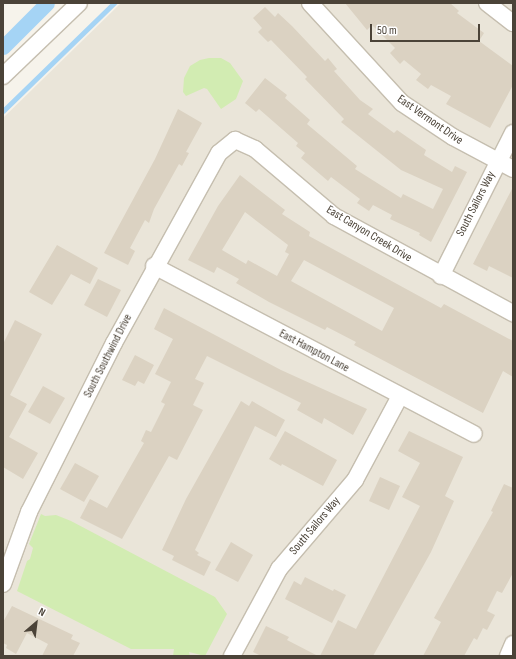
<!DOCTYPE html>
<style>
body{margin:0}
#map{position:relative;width:516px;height:659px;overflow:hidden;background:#f6f3eb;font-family:"Sofia Sans Condensed",sans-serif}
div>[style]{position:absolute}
.residential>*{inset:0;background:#eae5d9}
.green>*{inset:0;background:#d2ecb2}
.stream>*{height:4.5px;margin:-2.25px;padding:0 2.25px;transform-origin:2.25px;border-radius:2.25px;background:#a5d4f5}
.canal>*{height:15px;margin:-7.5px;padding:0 7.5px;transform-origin:7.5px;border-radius:7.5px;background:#a5d4f5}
.building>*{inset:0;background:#dbd2c2}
.roads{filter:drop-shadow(1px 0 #c5beaf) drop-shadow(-1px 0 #c5beaf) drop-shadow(0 1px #c5beaf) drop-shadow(0 -1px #c5beaf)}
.minor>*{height:16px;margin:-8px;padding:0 8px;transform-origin:8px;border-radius:8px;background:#fff}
span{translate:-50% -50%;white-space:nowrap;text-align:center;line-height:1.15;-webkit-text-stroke:3px #fff;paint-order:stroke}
.street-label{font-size:12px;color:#4b4338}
.frame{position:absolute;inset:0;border:4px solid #4b4338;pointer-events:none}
.north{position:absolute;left:16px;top:603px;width:40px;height:40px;-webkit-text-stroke:3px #fff;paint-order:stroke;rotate:28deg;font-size:11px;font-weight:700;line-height:16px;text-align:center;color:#4b4338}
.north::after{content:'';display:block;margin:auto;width:14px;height:18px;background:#4b4338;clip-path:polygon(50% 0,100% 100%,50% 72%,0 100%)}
.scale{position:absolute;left:370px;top:24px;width:110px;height:18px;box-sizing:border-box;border:2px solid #4b4338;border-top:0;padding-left:5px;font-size:12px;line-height:14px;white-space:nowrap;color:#4b4338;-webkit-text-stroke:3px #fff;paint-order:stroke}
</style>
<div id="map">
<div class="residential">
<i style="clip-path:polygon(121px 3px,513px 3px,513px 656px,3px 656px,3px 118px)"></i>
</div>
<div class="green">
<i style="clip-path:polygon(209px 58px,221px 58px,230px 63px,243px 81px,236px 99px,221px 109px,207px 89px,204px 88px,186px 96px,183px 92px,184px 78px,190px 66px,200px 60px)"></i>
<i style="clip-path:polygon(41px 514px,45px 516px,56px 515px,71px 521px,215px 597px,227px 614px,205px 656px,189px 652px,190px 656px,173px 656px,174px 649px,131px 649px,17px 591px,27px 561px,30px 559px,33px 548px,29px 544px)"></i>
</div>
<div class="stream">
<i style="left:3px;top:111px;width:155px;rotate:-44.2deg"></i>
</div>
<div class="canal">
<i style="left:3px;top:47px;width:62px;rotate:-45deg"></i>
</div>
<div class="building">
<i style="clip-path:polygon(345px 3px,450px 3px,459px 11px,457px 13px,484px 33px,479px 41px,513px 66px,513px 85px,490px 128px,446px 104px,451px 96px,431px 85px,428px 89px,416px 80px,421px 74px,404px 60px,400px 64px,390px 53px,395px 48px,372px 25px,367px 30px)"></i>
<i style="clip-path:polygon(265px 7px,275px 17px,278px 13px,292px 26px,325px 61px,328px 58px,337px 69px,334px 71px,360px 100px,373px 109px,368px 114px,394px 133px,397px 130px,426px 150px,424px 155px,452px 172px,455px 166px,467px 172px,431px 242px,419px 235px,420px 233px,390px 219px,392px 215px,373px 205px,369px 211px,357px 203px,360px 199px,331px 177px,328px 181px,301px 158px,305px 153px,296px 146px,298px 143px,259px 109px,256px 112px,245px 103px,265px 78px,287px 95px,285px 98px,310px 120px,307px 124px,357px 166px,355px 169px,401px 198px,403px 194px,433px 209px,443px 189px,401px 170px,341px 122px,344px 119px,305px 79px,307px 77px,271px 40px,268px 42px,258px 32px,262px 28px,253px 18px)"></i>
<i style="clip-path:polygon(178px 109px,202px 123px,186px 152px,189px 153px,182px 166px,179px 164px,154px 209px,149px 223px,145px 220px,130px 248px,135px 251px,128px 265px,104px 253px,155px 159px)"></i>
<i style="clip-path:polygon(evenodd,240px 175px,285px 210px,282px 214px,310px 232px,309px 236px,441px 308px,444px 304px,513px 341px,513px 377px,503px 371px,483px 413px,354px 345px,356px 342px,327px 327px,325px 330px,269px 302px,236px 283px,239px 279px,217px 267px,214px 273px,188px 260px,218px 206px,240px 175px,245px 212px,288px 245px,285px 252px,289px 254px,277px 276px,248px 260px,246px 264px,222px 250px,245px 212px,240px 175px,304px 260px,394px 308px,382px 331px,291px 281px,304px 260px)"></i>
<i style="clip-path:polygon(513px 187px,513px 278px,489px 266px,487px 271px,473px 264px)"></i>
<i style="clip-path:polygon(57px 245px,98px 268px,90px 284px,71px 274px,52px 305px,29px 292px)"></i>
<i style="clip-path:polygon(98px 279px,121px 290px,107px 317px,84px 305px)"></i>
<i style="clip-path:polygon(164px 308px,281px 370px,367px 409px,353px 435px,324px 418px,322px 424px,297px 410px,301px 403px,207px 356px,195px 379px,204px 383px,193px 405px,203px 410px,177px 460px,169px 456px,122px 539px,80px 518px,90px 499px,107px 508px,144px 443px,141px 441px,146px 430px,151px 432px,165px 404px,161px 402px,171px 382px,155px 374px,173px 339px,154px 329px)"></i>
<i style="clip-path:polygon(15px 320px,42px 334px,10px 395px,27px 404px,9px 437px,38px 453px,23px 479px,3px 467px,3px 344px)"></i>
<i style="clip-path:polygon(135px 355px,154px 365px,144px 384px,138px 381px,135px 386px,122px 380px)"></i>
<i style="clip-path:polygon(43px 386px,65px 398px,50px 424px,28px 412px)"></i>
<i style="clip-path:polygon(241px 401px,249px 406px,252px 401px,285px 420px,276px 437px,255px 426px,195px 550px,199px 553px,197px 555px,211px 562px,204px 576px,172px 560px,174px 556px,162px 550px,186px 499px)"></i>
<i style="clip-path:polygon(285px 431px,337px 460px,323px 486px,282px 464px,281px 466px,269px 459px)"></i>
<i style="clip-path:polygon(409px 431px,463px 457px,445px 496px,454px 501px,431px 552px,373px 656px,320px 656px,338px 620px,356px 629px,420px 506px,402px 497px,420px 463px,398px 451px)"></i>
<i style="clip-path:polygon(75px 463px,99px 476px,84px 502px,60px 489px)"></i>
<i style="clip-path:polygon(380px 477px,400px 486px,389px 510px,369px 501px)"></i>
<i style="clip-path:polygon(504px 484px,513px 488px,513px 573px,502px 593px,497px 591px,487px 611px,495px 615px,487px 630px,483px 628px,477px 640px,474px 638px,464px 656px,423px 656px,441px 622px,434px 618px,493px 512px,491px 511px)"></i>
<i style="clip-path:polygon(231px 542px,253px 555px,238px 582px,215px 570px)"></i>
<i style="clip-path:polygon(305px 577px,333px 591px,334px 589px,346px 595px,332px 623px,285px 599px,294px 581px,301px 585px)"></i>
<i style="clip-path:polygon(12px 606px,73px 635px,71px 639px,80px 643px,73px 656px,42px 656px,48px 644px,27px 633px,16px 654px,6px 648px,7px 645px,3px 643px,3px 622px)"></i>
<i style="clip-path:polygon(266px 626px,289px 637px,287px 640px,318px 656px,261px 656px,253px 652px)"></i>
</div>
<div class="roads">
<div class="minor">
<i style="left:310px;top:3px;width:136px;rotate:47.4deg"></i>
<i style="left:402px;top:103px;width:61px;rotate:33.7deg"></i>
<i style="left:453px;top:137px;width:68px;rotate:28.1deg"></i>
<i style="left:487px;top:3px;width:33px;rotate:38deg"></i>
<i style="left:3px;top:76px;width:105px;rotate:-43.8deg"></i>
<i style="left:154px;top:266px;width:361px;rotate:27.7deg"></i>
<i style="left:441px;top:276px;width:160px;rotate:-63.3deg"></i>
<i style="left:3px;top:584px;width:77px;rotate:-70.1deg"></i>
<i style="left:29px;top:512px;width:189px;rotate:-63.3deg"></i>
<i style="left:114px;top:343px;width:217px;rotate:-61.1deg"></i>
<i style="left:219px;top:153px;width:21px;rotate:-39deg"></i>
<i style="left:235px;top:140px;width:22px;rotate:24deg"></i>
<i style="left:255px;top:149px;width:104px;rotate:40.3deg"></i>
<i style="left:334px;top:216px;width:204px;rotate:28.5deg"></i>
<i style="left:232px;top:656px;width:99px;rotate:-61.6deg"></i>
<i style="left:279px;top:569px;width:117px;rotate:-49.5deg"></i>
<i style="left:355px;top:480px;width:95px;rotate:-61.8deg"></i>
<i style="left:508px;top:656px;width:13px;rotate:-67deg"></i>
</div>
</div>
<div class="street-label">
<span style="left:430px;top:120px;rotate:35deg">East Vermont Drive</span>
<span style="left:476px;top:204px;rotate:-63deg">South Sailors Way</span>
<span style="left:369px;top:234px;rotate:31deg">East Canyon Creek Drive</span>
<span style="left:314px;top:351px;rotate:28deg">East Hampton Lane</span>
<span style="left:108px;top:356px;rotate:-63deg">South Southwind Drive</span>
<span style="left:315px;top:526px;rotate:-50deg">South Sailors Way</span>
</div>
<div class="frame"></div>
<div class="north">N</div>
<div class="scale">50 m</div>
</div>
